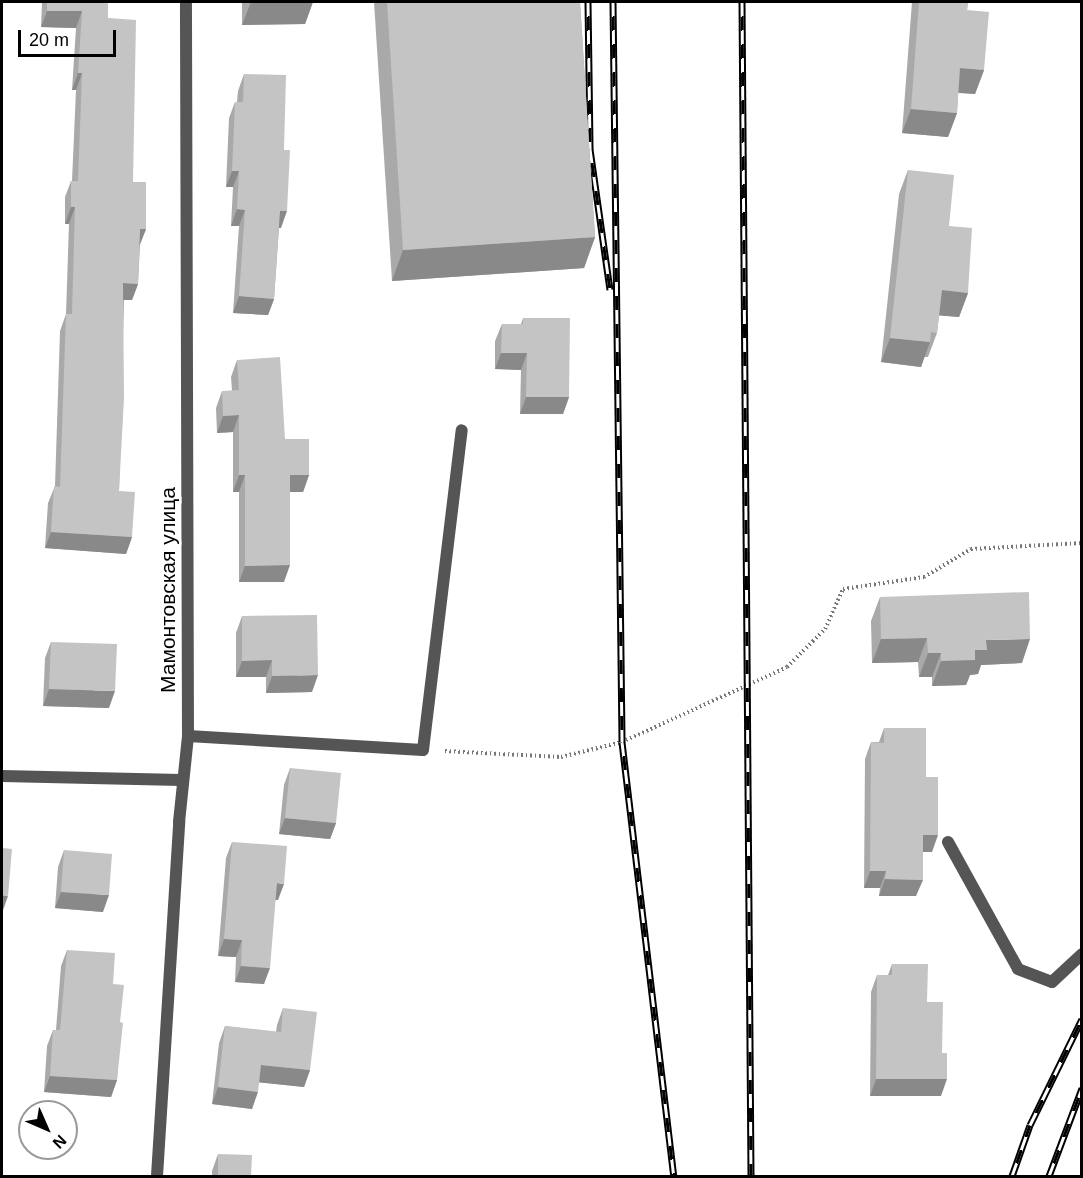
<!DOCTYPE html>
<meta charset="utf-8">
<style>
body{margin:0}
#map{position:relative;width:1083px;height:1178px;overflow:hidden;background:#fff;font-family:Arial,sans-serif}
div>[style]{position:absolute}
.path>*{height:4px;margin-top:-2px;transform-origin:0;background:repeating-linear-gradient(90deg,#777 0 1.5px,transparent 0 4.5px)}
.service>*{height:12px;margin:-6px;padding:0 6px;transform-origin:6px;border-radius:6px;background:#555}
.minor>*{height:12px;margin:-6px;padding:0 6px;transform-origin:6px;border-radius:6px;background:#555}
.rail>*{height:7px;margin-top:-3.5px;transform-origin:0;background:repeating-linear-gradient(90deg,#fff 0 14px,#000 0 28px);box-sizing:border-box;border-block:2px solid #000}
.wall>*{inset:0;background:#a9a9a9}
.shaded-wall>*{inset:0;background:#898989}
.building>*{inset:0;background:#c4c4c4}
span{translate:-50% -50%;white-space:nowrap;text-align:center;line-height:1.15;-webkit-text-stroke:5px #fff;paint-order:stroke}
.street-label{font-size:21px;color:#000}
.frame{position:absolute;inset:0;border:3px solid #000;pointer-events:none}
.north{position:absolute;left:18px;top:1100px;width:60px;height:60px;box-sizing:border-box;background:#fff;border:2px solid #999;border-radius:50%;rotate:135deg;font-size:16px;font-weight:700;line-height:24px;text-align:center;color:#000}
.north::after{content:'';display:block;margin:auto;width:21px;height:27px;background:#000;clip-path:polygon(50% 0,100% 100%,50% 72%,0 100%)}
.scale{position:absolute;left:18px;top:30px;width:98px;height:27px;box-sizing:border-box;border:3px solid #000;border-top:0;padding-left:8px;font-size:18px;line-height:21px;white-space:nowrap;color:#000;-webkit-text-stroke:4px #fff;paint-order:stroke}
</style>
<div id="map">
<div class="path">
<i style="left:445px;top:751px;width:116px;rotate:3deg"></i>
<i style="left:561px;top:757px;width:63px;rotate:-13.8deg"></i>
<i style="left:622px;top:742px;width:181px;rotate:-24.4deg"></i>
<i style="left:787px;top:667px;width:54px;rotate:-45deg"></i>
<i style="left:825px;top:629px;width:44px;rotate:-65.8deg"></i>
<i style="left:843px;top:589px;width:82px;rotate:-8.4deg"></i>
<i style="left:924px;top:577px;width:55px;rotate:-30.8deg"></i>
<i style="left:971px;top:549px;width:111px;rotate:-3.1deg"></i>
</div>
<div class="service">
<i style="left:188px;top:736px;width:235px;rotate:3.4deg"></i>
<i style="left:423px;top:750px;width:322px;rotate:-83.1deg"></i>
<i style="left:948px;top:842px;width:145px;rotate:61.1deg"></i>
<i style="left:1018px;top:969px;width:36px;rotate:21deg"></i>
<i style="left:1052px;top:982px;width:41px;rotate:-43deg"></i>
</div>
<div class="minor">
<i style="left:2px;top:776px;width:179px;rotate:1.3deg"></i>
<i style="left:157px;top:1176px;width:355px;rotate:-86.4deg"></i>
<i style="left:179px;top:822px;width:86px;rotate:-84deg"></i>
<i style="left:188px;top:736px;width:734px;rotate:-90.16deg"></i>
</div>
<div class="rail">
<i style="left:588px;top:2px;width:147px;rotate:89.2deg"></i>
<i style="left:590px;top:149px;width:142px;rotate:81.9deg"></i>
<i style="left:613px;top:2px;width:740px;rotate:89.3deg"></i>
<i style="left:622px;top:742px;width:437px;rotate:83.2deg"></i>
<i style="left:742px;top:2px;width:1174px;rotate:89.56deg"></i>
<i style="left:1012px;top:1176px;width:54px;rotate:-70.6deg"></i>
<i style="left:1030px;top:1125px;width:118px;rotate:-63.9deg"></i>
<i style="left:1049px;top:1176px;width:94px;rotate:-69.4deg"></i>
</div>
<div class="wall">
<i style="clip-path:polygon(42px 2px,108px 2px,108px 18px,133px 182px,146px 229px,140px 245px,138px 284px,132px 300px,124px 300px,119px 491px,132px 537px,126px 554px,45px 548px,48px 503px,55px 486px,60px 331px,66px 314px,69px 224px,65px 224px,65px 197px,71px 181px,72px 181px,76px 90px,72px 90px,76px 28px,41px 27px)"></i>
<i style="clip-path:polygon(242px 2px,313px 2px,305px 24px,242px 25px)"></i>
<i style="clip-path:polygon(374px 2px,580px 2px,595px 237px,584px 268px,392px 281px)"></i>
<i style="clip-path:polygon(912px 2px,968px 2px,967px 10px,984px 70px,975px 94px,958px 93px,957px 113px,948px 137px,902px 133px)"></i>
<i style="clip-path:polygon(244px 74px,281px 228px,279px 228px,274px 299px,268px 315px,233px 313px,239px 226px,231px 226px,233px 187px,226px 187px,229px 118px,235px 102px,237px 102px,238px 91px)"></i>
<i style="clip-path:polygon(908px 170px,949px 226px,968px 293px,959px 317px,939px 315px,937px 333px,928px 357px,924px 357px,921px 367px,881px 362px,899px 194px)"></i>
<i style="clip-path:polygon(523px 318px,569px 397px,563px 414px,520px 414px,521px 370px,495px 369px,495px 341px,502px 324px,521px 324px)"></i>
<i style="clip-path:polygon(237px 360px,285px 439px,309px 475px,303px 492px,290px 492px,284px 582px,239px 582px,239px 492px,233px 492px,233px 432px,217px 433px,216px 408px,222px 391px,232px 391px,231px 377px)"></i>
<i style="clip-path:polygon(880px 597px,1022px 663px,981px 665px,978px 674px,970px 675px,966px 685px,932px 686px,932px 677px,919px 677px,918px 662px,872px 663px,871px 621px)"></i>
<i style="clip-path:polygon(242px 616px,312px 692px,266px 693px,266px 677px,236px 677px,236px 633px)"></i>
<i style="clip-path:polygon(51px 642px,109px 708px,43px 706px,45px 658px)"></i>
<i style="clip-path:polygon(884px 728px,926px 777px,932px 852px,923px 852px,916px 896px,879px 896px,880px 888px,864px 888px,865px 759px,871px 742px,879px 742px)"></i>
<i style="clip-path:polygon(290px 768px,336px 823px,330px 839px,279px 834px,284px 785px)"></i>
<i style="clip-path:polygon(232px 842px,278px 900px,275px 900px,264px 984px,235px 982px,236px 957px,218px 956px,226px 858px)"></i>
<i style="clip-path:polygon(64px 850px,103px 912px,55px 908px,58px 867px)"></i>
<i style="clip-path:polygon(67px 950px,113px 984px,120px 1022px,117px 1080px,111px 1097px,44px 1092px,47px 1046px,53px 1030px,56px 1030px,61px 966px)"></i>
<i style="clip-path:polygon(892px 964px,927px 1002px,942px 1053px,941px 1096px,870px 1096px,871px 992px,877px 975px,888px 975px)"></i>
<i style="clip-path:polygon(283px 1008px,310px 1070px,304px 1087px,259px 1082px,252px 1109px,212px 1104px,219px 1043px,225px 1026px,276px 1032px,277px 1025px)"></i>
<i style="clip-path:polygon(218px 1154px,251px 1176px,212px 1176px,212px 1171px)"></i>
</div>
<div class="shaded-wall">
<i style="clip-path:polygon(251px 2px,313px 2px,305px 24px,242px 25px)"></i>
<i style="clip-path:polygon(47px 11px,82px 11px,76px 28px,41px 27px)"></i>
<i style="clip-path:polygon(960px 68px,984px 70px,975px 94px,951px 92px)"></i>
<i style="clip-path:polygon(78px 73px,82px 73px,76px 90px,72px 90px)"></i>
<i style="clip-path:polygon(911px 109px,957px 113px,948px 137px,902px 133px)"></i>
<i style="clip-path:polygon(232px 171px,239px 171px,233px 187px,226px 187px)"></i>
<i style="clip-path:polygon(71px 207px,75px 207px,69px 224px,65px 224px)"></i>
<i style="clip-path:polygon(237px 209px,245px 210px,239px 226px,231px 226px)"></i>
<i style="clip-path:polygon(280px 211px,287px 211px,281px 228px,274px 228px)"></i>
<i style="clip-path:polygon(140px 229px,146px 229px,139px 246px)"></i>
<i style="clip-path:polygon(595px 237px,584px 268px,392px 281px,403px 250px)"></i>
<i style="clip-path:polygon(123px 283px,138px 284px,132px 300px,117px 300px)"></i>
<i style="clip-path:polygon(942px 290px,968px 293px,959px 317px,933px 315px)"></i>
<i style="clip-path:polygon(239px 296px,274px 299px,268px 315px,233px 313px)"></i>
<i style="clip-path:polygon(890px 338px,930px 342px,921px 367px,881px 362px)"></i>
<i style="clip-path:polygon(501px 353px,527px 353px,521px 370px,495px 369px)"></i>
<i style="clip-path:polygon(526px 397px,569px 397px,563px 414px,520px 414px)"></i>
<i style="clip-path:polygon(239px 415px,233px 432px,217px 433px,223px 416px)"></i>
<i style="clip-path:polygon(239px 475px,245px 475px,239px 492px,233px 492px)"></i>
<i style="clip-path:polygon(290px 475px,309px 475px,303px 492px,283px 492px)"></i>
<i style="clip-path:polygon(51px 532px,132px 537px,126px 554px,45px 548px)"></i>
<i style="clip-path:polygon(290px 565px,284px 582px,239px 582px,245px 566px)"></i>
<i style="clip-path:polygon(927px 638px,918px 662px,872px 663px,881px 639px)"></i>
<i style="clip-path:polygon(1030px 639px,1022px 663px,981px 665px,978px 674px,970px 675px,966px 685px,932px 686px,941px 661px,975px 650px,986px 640px)"></i>
<i style="clip-path:polygon(928px 653px,941px 653px,932px 677px,919px 677px)"></i>
<i style="clip-path:polygon(272px 660px,266px 677px,236px 677px,242px 661px)"></i>
<i style="clip-path:polygon(318px 675px,312px 692px,266px 693px,272px 676px)"></i>
<i style="clip-path:polygon(49px 689px,115px 691px,109px 708px,43px 706px)"></i>
<i style="clip-path:polygon(285px 818px,336px 823px,330px 839px,279px 834px)"></i>
<i style="clip-path:polygon(923px 835px,938px 835px,932px 852px,917px 852px)"></i>
<i style="clip-path:polygon(870px 871px,886px 871px,880px 888px,864px 888px)"></i>
<i style="clip-path:polygon(885px 879px,923px 880px,916px 896px,879px 896px)"></i>
<i style="clip-path:polygon(277px 883px,284px 884px,278px 900px,271px 900px)"></i>
<i style="clip-path:polygon(61px 892px,109px 895px,103px 912px,55px 908px)"></i>
<i style="clip-path:polygon(2px 895px,8px 896px,2px 913px)"></i>
<i style="clip-path:polygon(224px 939px,242px 940px,236px 957px,218px 956px)"></i>
<i style="clip-path:polygon(241px 966px,270px 968px,264px 984px,235px 982px)"></i>
<i style="clip-path:polygon(261px 1065px,310px 1070px,304px 1087px,255px 1082px)"></i>
<i style="clip-path:polygon(50px 1076px,117px 1080px,111px 1097px,44px 1092px)"></i>
<i style="clip-path:polygon(876px 1079px,947px 1079px,941px 1096px,870px 1096px)"></i>
<i style="clip-path:polygon(218px 1087px,258px 1092px,252px 1109px,212px 1104px)"></i>
</div>
<div class="building">
<i style="clip-path:polygon(47px 2px,108px 2px,108px 18px,136px 20px,133px 182px,146px 182px,146px 229px,140px 229px,138px 284px,123px 283px,124px 398px,119px 491px,135px 492px,132px 537px,51px 532px,54px 486px,60px 487px,66px 314px,72px 314px,75px 207px,71px 207px,71px 181px,78px 181px,82px 73px,78px 73px,82px 11px,47px 11px)"></i>
<i style="clip-path:polygon(387px 2px,580px 2px,595px 237px,403px 250px)"></i>
<i style="clip-path:polygon(919px 2px,968px 2px,967px 10px,989px 12px,984px 70px,960px 68px,957px 113px,911px 109px)"></i>
<i style="clip-path:polygon(244px 74px,286px 75px,284px 150px,290px 150px,287px 211px,280px 211px,274px 299px,239px 296px,245px 210px,237px 209px,239px 171px,232px 171px,235px 102px,243px 102px)"></i>
<i style="clip-path:polygon(908px 170px,954px 175px,949px 226px,972px 228px,968px 293px,942px 290px,937px 333px,931px 332px,930px 342px,890px 338px)"></i>
<i style="clip-path:polygon(523px 318px,570px 318px,569px 397px,526px 397px,527px 353px,501px 353px,502px 324px,523px 324px)"></i>
<i style="clip-path:polygon(280px 357px,285px 439px,309px 439px,309px 475px,290px 475px,290px 565px,245px 566px,245px 475px,239px 475px,239px 415px,223px 416px,222px 391px,239px 390px,237px 360px)"></i>
<i style="clip-path:polygon(1029px 592px,1030px 639px,986px 640px,987px 650px,975px 650px,975px 660px,941px 661px,941px 653px,928px 653px,927px 638px,881px 639px,880px 597px)"></i>
<i style="clip-path:polygon(317px 615px,318px 675px,272px 676px,272px 660px,242px 661px,242px 616px)"></i>
<i style="clip-path:polygon(51px 642px,117px 644px,115px 691px,49px 689px)"></i>
<i style="clip-path:polygon(884px 728px,926px 728px,926px 777px,938px 777px,938px 835px,923px 835px,923px 880px,885px 879px,886px 871px,870px 871px,871px 742px,884px 743px)"></i>
<i style="clip-path:polygon(290px 768px,341px 773px,336px 823px,285px 818px)"></i>
<i style="clip-path:polygon(232px 842px,287px 846px,284px 884px,277px 883px,270px 968px,241px 966px,242px 940px,224px 939px)"></i>
<i style="clip-path:polygon(2px 848px,12px 849px,8px 896px,2px 895px)"></i>
<i style="clip-path:polygon(64px 850px,112px 854px,109px 895px,61px 892px)"></i>
<i style="clip-path:polygon(67px 950px,115px 953px,113px 984px,124px 985px,120px 1022px,123px 1023px,117px 1080px,50px 1076px,53px 1030px,60px 1030px)"></i>
<i style="clip-path:polygon(892px 964px,928px 964px,927px 1002px,943px 1002px,942px 1053px,947px 1053px,947px 1079px,876px 1079px,877px 975px,892px 975px)"></i>
<i style="clip-path:polygon(283px 1008px,317px 1012px,310px 1070px,261px 1065px,258px 1092px,218px 1087px,225px 1026px,281px 1032px)"></i>
<i style="clip-path:polygon(218px 1154px,252px 1155px,251px 1176px,218px 1176px)"></i>
</div>
<div class="street-label">
<span style="left:168px;top:590px;rotate:-90deg">Мамонтовская улица</span>
</div>
<div class="frame"></div>
<div class="north">N</div>
<div class="scale">20 m</div>
</div>
